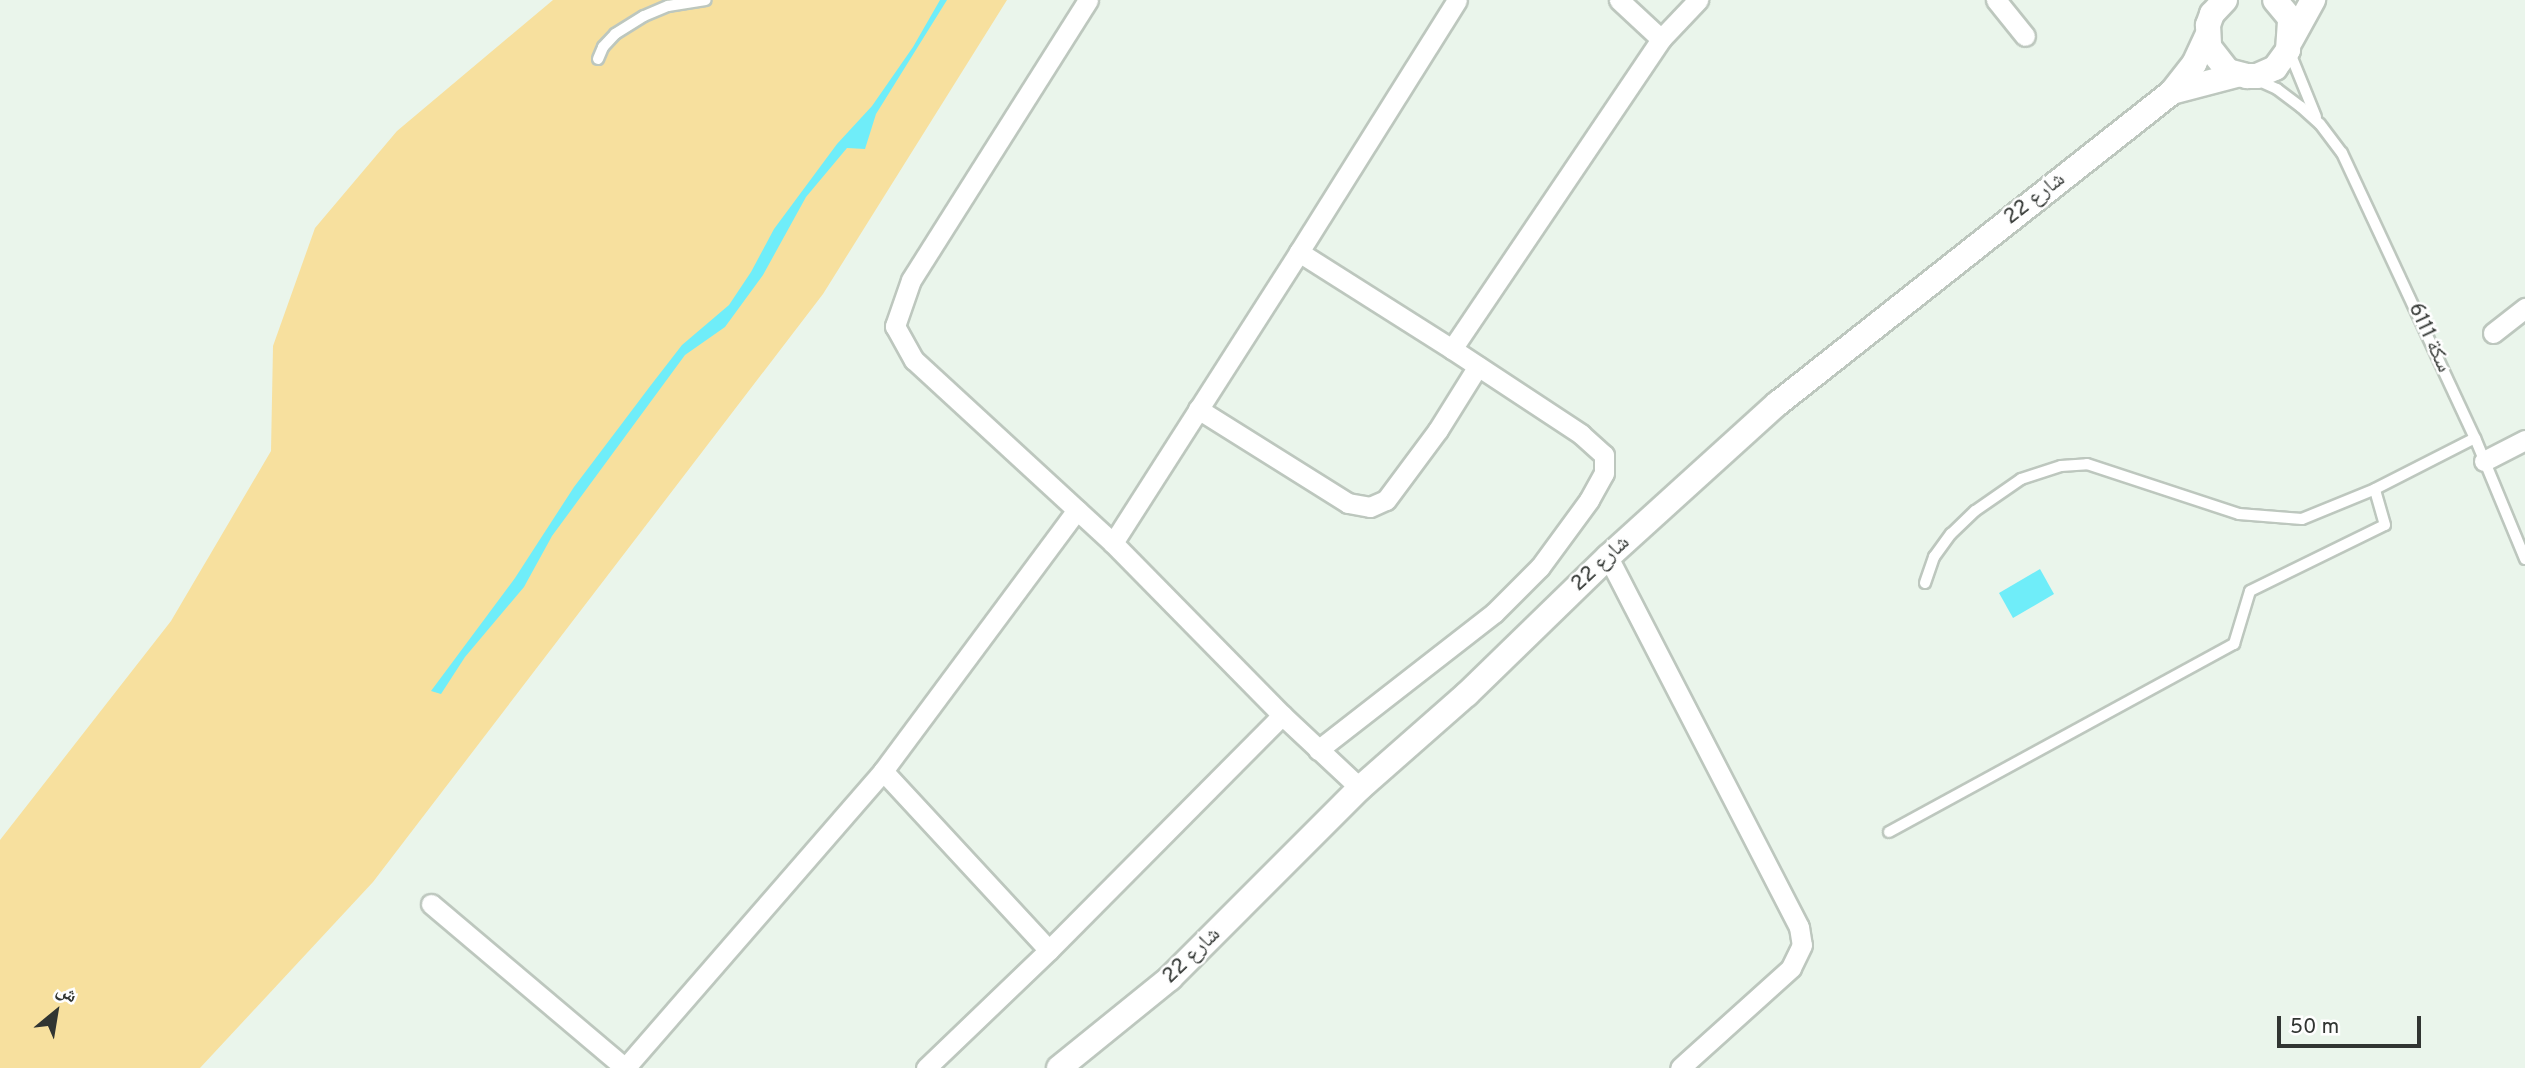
<!DOCTYPE html>
<meta charset="utf-8">
<style>
body{margin:0}
#map{position:relative;width:2525px;height:1068px;overflow:hidden;background:#eaf5eb;font-family:Overpass,"Noto Naskh Arabic",sans-serif}
div>[style]{position:absolute}
.green>*{inset:0;background:#f7e09e}
.water>*{inset:0;background:#6fedf9}
.roads{filter:drop-shadow(2px 0 #bdc7be) drop-shadow(-2px 0 #bdc7be) drop-shadow(0 2px #bdc7be) drop-shadow(0 -2px #bdc7be)}
.service>*{height:10px;margin:-5px;padding:0 5px;transform-origin:5px;border-radius:5px;background:#fff}
.minor>*{height:19px;margin:-9.5px;padding:0 9.5px;transform-origin:9.5px;border-radius:9.5px;background:#fff}
.tertiary>*{height:24px;margin:-12px;padding:0 12px;transform-origin:12px;border-radius:12px;background:#fff}
span{translate:-50% -50%;white-space:nowrap;text-align:center;line-height:1.15;-webkit-text-stroke:5px #fefefe;paint-order:stroke}
.street-label{font-size:21px;color:#313532}
.north{position:absolute;left:21px;top:977px;width:70px;height:70px;-webkit-text-stroke:5px #fefefe;paint-order:stroke;rotate:30deg;font-size:19px;font-weight:700;line-height:28px;text-align:center;color:#313532}
.north::after{content:'';display:block;margin:auto;width:24px;height:32px;background:#313532;clip-path:polygon(50% 0,100% 100%,50% 72%,0 100%)}
.scale{position:absolute;left:2277px;top:1016px;width:144px;height:32px;box-sizing:border-box;border:4px solid #313532;border-top:0;padding-left:9px;font-size:21px;line-height:24px;white-space:nowrap;color:#313532;-webkit-text-stroke:5px #fefefe;paint-order:stroke}
</style>
<div id="map">
<div class="green">
<i style="clip-path:polygon(553px 0,1007px 0,823px 294px,373px 882px,200px 1068px,0 1068px,0 840px,171px 621px,271px 451px,273px 346px,315px 228px,397px 131px)"></i>
</div>
<div class="water">
<i style="clip-path:polygon(940px 0,947px 0,876px 114px,865px 149px,847px 148px,806px 197px,763px 275px,725px 327px,685px 355px,552px 536px,524px 587px,465px 657px,441px 694px,431px 691px,515px 578px,574px 487px,651px 385px,682px 345px,729px 305px,751px 272px,774px 229px,837px 144px,872px 106px,913px 47px)"></i>
<i style="clip-path:polygon(2040px 569px,2054px 594px,2013px 618px,1999px 593px)"></i>
</div>
<div class="roads">
<div class="service">
<i style="left:2290px;top:53px;width:69px;rotate:67.9deg"></i>
<i style="left:598px;top:59px;width:13px;rotate:-67deg"></i>
<i style="left:603px;top:47px;width:18px;rotate:-47deg"></i>
<i style="left:615px;top:34px;width:34px;rotate:-32deg"></i>
<i style="left:644px;top:16px;width:26px;rotate:-23deg"></i>
<i style="left:668px;top:6px;width:38px;rotate:-9deg"></i>
<i style="left:2257px;top:80px;width:22px;rotate:24deg"></i>
<i style="left:2277px;top:89px;width:30px;rotate:37deg"></i>
<i style="left:2301px;top:107px;width:25px;rotate:42deg"></i>
<i style="left:2320px;top:124px;width:36px;rotate:53deg"></i>
<i style="left:2342px;top:153px;width:315px;rotate:65deg"></i>
<i style="left:2475px;top:438px;width:131px;rotate:67.5deg"></i>
<i style="left:1925px;top:583px;width:28px;rotate:-71deg"></i>
<i style="left:1934px;top:557px;width:29px;rotate:-54deg"></i>
<i style="left:1951px;top:534px;width:33px;rotate:-44deg"></i>
<i style="left:1975px;top:511px;width:56px;rotate:-34.8deg"></i>
<i style="left:2021px;top:479px;width:42px;rotate:-18deg"></i>
<i style="left:2061px;top:466px;width:26px;rotate:-4deg"></i>
<i style="left:2087px;top:464px;width:160px;rotate:18.2deg"></i>
<i style="left:2239px;top:514px;width:63px;rotate:4.5deg"></i>
<i style="left:2302px;top:519px;width:79px;rotate:-22.3deg"></i>
<i style="left:2375px;top:489px;width:112px;rotate:-27deg"></i>
<i style="left:1889px;top:832px;width:393px;rotate:-28.6deg"></i>
<i style="left:2234px;top:644px;width:55px;rotate:-73.2deg"></i>
<i style="left:2250px;top:591px;width:150px;rotate:-26.1deg"></i>
<i style="left:2385px;top:525px;width:37px;rotate:-106deg"></i>
</div>
<div class="minor">
<i style="left:1088px;top:0;width:331px;rotate:122.3deg"></i>
<i style="left:911px;top:280px;width:49px;rotate:109.2deg"></i>
<i style="left:895px;top:326px;width:39px;rotate:61deg"></i>
<i style="left:914px;top:360px;width:270px;rotate:42.6deg"></i>
<i style="left:1113px;top:543px;width:241px;rotate:45.5deg"></i>
<i style="left:1282px;top:715px;width:107px;rotate:43.1deg"></i>
<i style="left:1619px;top:0;width:57px;rotate:42.9deg"></i>
<i style="left:1996px;top:0;width:46px;rotate:51.1deg"></i>
<i style="left:1299px;top:252px;width:297px;rotate:-57.9deg"></i>
<i style="left:2493px;top:333px;width:41px;rotate:-38deg"></i>
<i style="left:1198px;top:409px;width:177px;rotate:32.1deg"></i>
<i style="left:1348px;top:503px;width:22px;rotate:10deg"></i>
<i style="left:1370px;top:507px;width:17px;rotate:-24deg"></i>
<i style="left:1386px;top:500px;width:87px;rotate:-53.4deg"></i>
<i style="left:1438px;top:430px;width:75px;rotate:-58deg"></i>
<i style="left:2484px;top:461px;width:46px;rotate:-27.1deg"></i>
<i style="left:1113px;top:543px;width:345px;rotate:-57.4deg"></i>
<i style="left:1299px;top:252px;width:181px;rotate:32.4deg"></i>
<i style="left:1452px;top:349px;width:374px;rotate:-56deg"></i>
<i style="left:1661px;top:39px;width:54px;rotate:-46.5deg"></i>
<i style="left:1608px;top:557px;width:416px;rotate:62.7deg"></i>
<i style="left:1799px;top:927px;width:18px;rotate:81deg"></i>
<i style="left:1802px;top:945px;width:25px;rotate:116deg"></i>
<i style="left:1791px;top:968px;width:149px;rotate:138deg"></i>
<i style="left:1318px;top:750px;width:223px;rotate:-37.9deg"></i>
<i style="left:1494px;top:613px;width:65px;rotate:-45deg"></i>
<i style="left:1540px;top:567px;width:83px;rotate:-53.8deg"></i>
<i style="left:1589px;top:500px;width:31px;rotate:-61deg"></i>
<i style="left:1604px;top:473px;width:18px;rotate:-90deg"></i>
<i style="left:1604px;top:455px;width:31px;rotate:-138deg"></i>
<i style="left:1581px;top:434px;width:154px;rotate:-146.6deg"></i>
<i style="left:883px;top:771px;width:244px;rotate:47.2deg"></i>
<i style="left:431px;top:904px;width:254px;rotate:40.2deg"></i>
<i style="left:625px;top:1068px;width:393px;rotate:-49deg"></i>
<i style="left:883px;top:771px;width:325px;rotate:-53.4deg"></i>
<i style="left:926px;top:1068px;width:170px;rotate:-43.8deg"></i>
<i style="left:1049px;top:950px;width:331px;rotate:-45.2deg"></i>
</div>
<div class="tertiary">
<i style="left:2225px;top:0;width:19px;rotate:133deg"></i>
<i style="left:2212px;top:14px;width:12px;rotate:110deg"></i>
<i style="left:2208px;top:25px;width:22px;rotate:87deg"></i>
<i style="left:2209px;top:47px;width:31px;rotate:52deg"></i>
<i style="left:2228px;top:71px;width:20px;rotate:15deg"></i>
<i style="left:2247px;top:76px;width:10px"></i>
<i style="left:2257px;top:76px;width:20px;rotate:-24deg"></i>
<i style="left:2275px;top:68px;width:22px;rotate:-54deg"></i>
<i style="left:2288px;top:50px;width:32px;rotate:-86deg"></i>
<i style="left:2290px;top:18px;width:23px;rotate:-130deg"></i>
<i style="left:2291px;top:40px;width:46px;rotate:-61.2deg"></i>
<i style="left:2172px;top:92px;width:67px;rotate:-14.7deg"></i>
<i style="left:1059px;top:1068px;width:143px;rotate:-39deg"></i>
<i style="left:1170px;top:978px;width:269px;rotate:-45deg"></i>
<i style="left:1360px;top:788px;width:142px;rotate:-41.3deg"></i>
<i style="left:1467px;top:694px;width:197px;rotate:-44.2deg"></i>
<i style="left:1608px;top:557px;width:228px;rotate:-42.2deg"></i>
<i style="left:1777px;top:404px;width:503px;rotate:-38.3deg"></i>
<i style="left:2172px;top:92px;width:36px;rotate:-52deg"></i>
<i style="left:2194px;top:64px;width:31px;rotate:-65deg"></i>
</div>
</div>
<div class="street-label">
<span style="left:2035px;top:199px;rotate:-38deg">شارع 22</span>
<span style="left:2429px;top:338px;rotate:65deg">سكة 6111</span>
<span style="left:1601px;top:564px;rotate:-43deg">شارع 22</span>
<span style="left:1192px;top:956px;rotate:-44deg">شارع 22</span>
</div>
<div class="north">ش</div>
<div class="scale">50 m</div>
</div>
